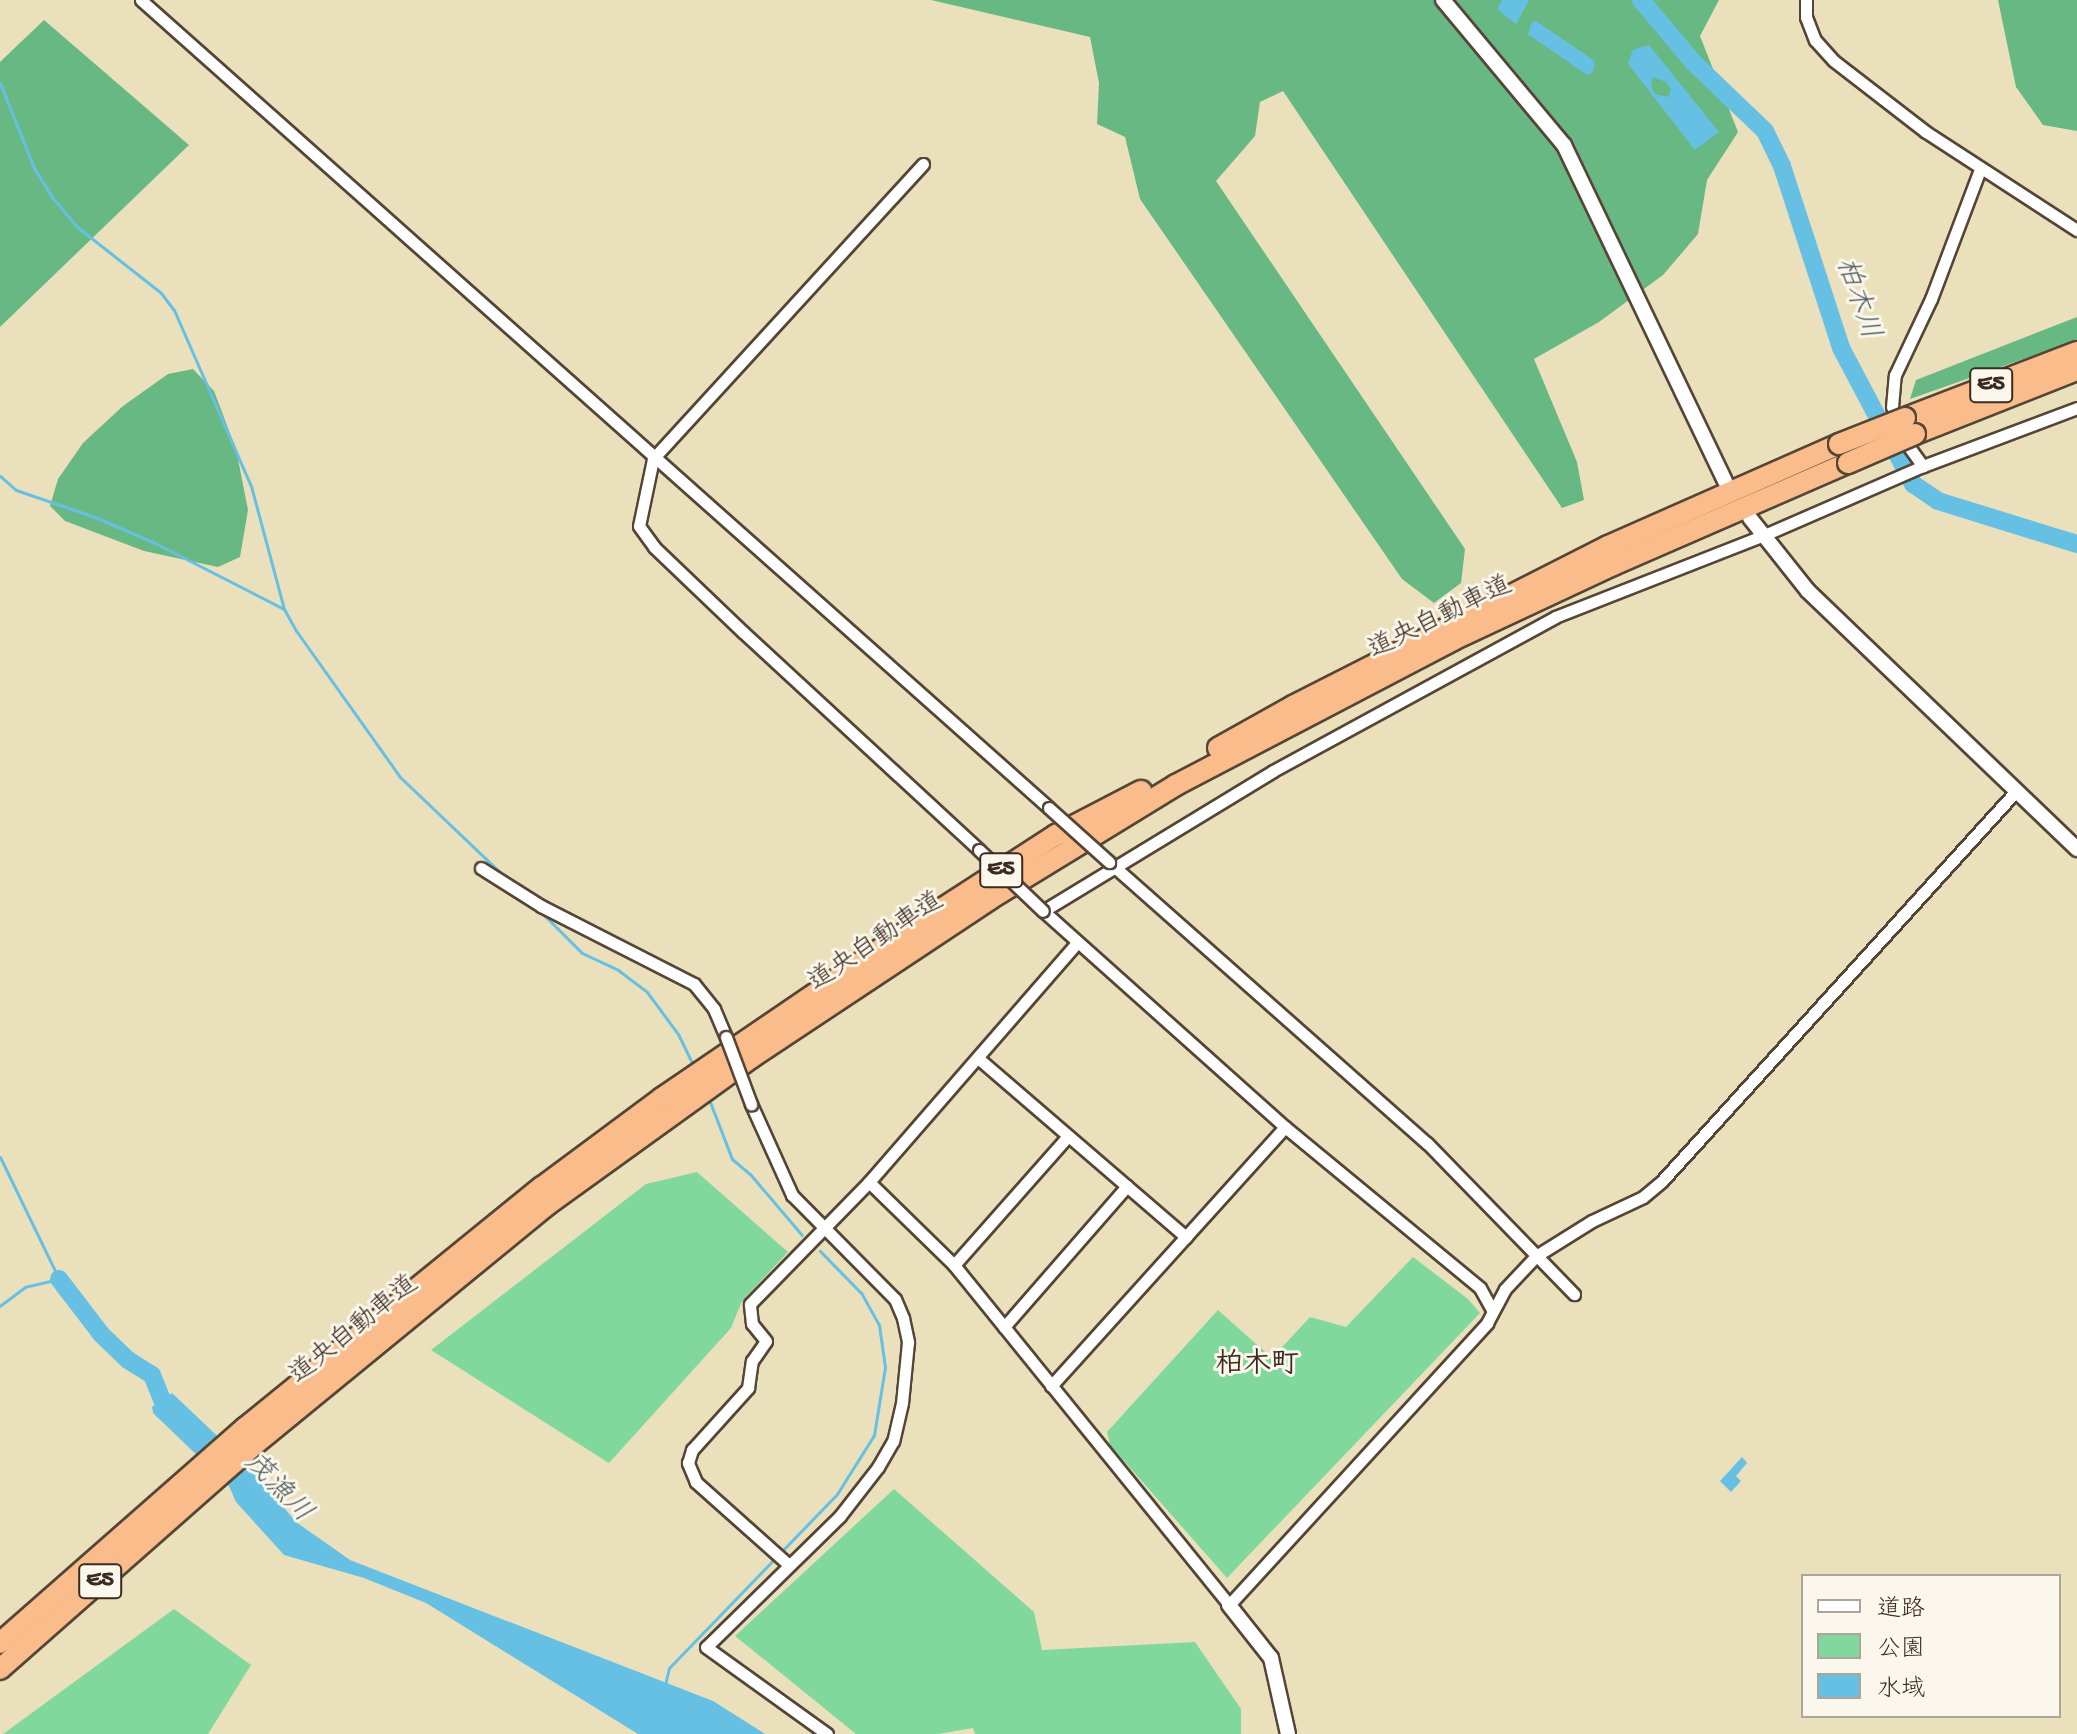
<!DOCTYPE html>
<meta charset="utf-8">
<style>
body{margin:0}
#map{position:relative;width:2077px;height:1734px;overflow:hidden;background:#ebe0bc;font-family:"Gochi Hand","Klee One",sans-serif}
div>[style]{position:absolute}
.green>*{inset:0;background:#81d89d}
.forest>*{inset:0;background:#68b884}
.water>*{inset:0;background:#66c0e4}
.stream>*{height:3px;margin:-1.5px;padding:0 1.5px;transform-origin:1.5px;border-radius:1.5px;background:#66c0e4}
.river>*{height:18px;margin:-9px;padding:0 9px;transform-origin:9px;border-radius:9px;background:#66c0e4}
.roads{filter:drop-shadow(2px 0 #554536) drop-shadow(-2px 0 #554536) drop-shadow(0 2px #554536) drop-shadow(0 -2px #554536)}
.minor>*{height:11px;margin:-5.5px;padding:0 5.5px;transform-origin:5.5px;border-radius:5.5px;background:#fff}
.tertiary>*{height:14px;margin:-7px;padding:0 7px;transform-origin:7px;border-radius:7px;background:#fff}
.motorway>*{height:20px;margin:-10px;padding:0 10px;transform-origin:10px;border-radius:10px;background:#f9bc8a}
.bridges{filter:drop-shadow(2px 0 #554536) drop-shadow(-2px 0 #554536) drop-shadow(0 2px #554536) drop-shadow(0 -2px #554536)}
.minor-bridge>*{height:11px;margin:-5.5px;padding:0 5.5px;transform-origin:5.5px;border-radius:5.5px;background:#fff}
.motorway-bridge>*{height:20px;margin:-10px;padding:0 10px;transform-origin:10px;border-radius:10px;background:#f9bc8a}
span{translate:-50% -50%;white-space:nowrap;text-align:center;line-height:1.15;-webkit-text-stroke:6px #fbf7ec;paint-order:stroke}
.shield-label span{padding:2px 6px;background:#fbf7ec;border:2px solid;border-radius:6px;-webkit-text-stroke-width:0}
.shield-label{font-size:24px;color:#3b2a1e;font-weight:700}
.street-label{font-size:26px;color:#3b2a1e}
.water-label{font-size:28px;color:#485759;font-style:italic}
.neighbourhood-label{font-size:28px;color:#3b2a1e;font-weight:700}
.legend{position:absolute;left:1801px;top:1574px;width:260px;height:144px;box-sizing:border-box;background:#fbf7ec;border:2px solid #aea59a;margin:0;padding:10px 14px;list-style:none;font-size:24px;color:#3b2a1e}
.legend li{display:flex;align-items:center;gap:16px;height:40px}
.legend b{width:40px;border:2px solid #aea59a}
</style>
<div id="map">
<div class="green">
<i style="clip-path:polygon(697px 1172px,788px 1252px,742px 1301px,731px 1328px,609px 1463px,431px 1350px,646px 1184px)"></i>
<i style="clip-path:polygon(1413px 1257px,1468px 1299px,1480px 1313px,1227px 1578px,1110px 1445px,1107px 1432px,1218px 1310px,1272px 1358px,1310px 1317px,1346px 1327px)"></i>
<i style="clip-path:polygon(894px 1489px,1034px 1612px,1042px 1650px,1195px 1642px,1241px 1709px,1241px 1734px,975px 1734px,973px 1728px,938px 1734px,856px 1734px,735px 1636px)"></i>
<i style="clip-path:polygon(174px 1609px,251px 1665px,208px 1734px,3px 1734px)"></i>
</div>
<div class="forest">
<i style="clip-path:polygon(931px 0,1719px 0,1700px 36px,1738px 132px,1707px 180px,1698px 234px,1663px 275px,1599px 322px,1534px 359px,1577px 462px,1584px 500px,1562px 508px,1283px 91px,1260px 102px,1255px 136px,1216px 181px,1465px 549px,1461px 583px,1434px 603px,1402px 579px,1140px 199px,1125px 137px,1097px 124px,1099px 83px,1090px 37px)"></i>
<i style="clip-path:polygon(1998px 0,2077px 0,2077px 131px,2043px 125px,2016px 87px)"></i>
<i style="clip-path:polygon(44px 20px,189px 145px,0 327px,0 62px)"></i>
<i style="clip-path:polygon(2077px 317px,2077px 340px,1910px 399px,1916px 380px)"></i>
<i style="clip-path:polygon(193px 369px,214px 391px,236px 449px,248px 510px,240px 557px,218px 567px,144px 551px,65px 521px,50px 506px,58px 479px,83px 443px,123px 406px,168px 374px)"></i>
</div>
<div class="water">
<i style="clip-path:polygon(1502px 0,1529px 0,1516px 24px,1497px 9px)"></i>
<i style="clip-path:polygon(1536px 21px,1593px 60px,1595px 65px,1592px 73px,1587px 75px,1528px 34px,1532px 22px)"></i>
<i style="clip-path:polygon(evenodd,1649px 45px,1719px 132px,1695px 150px,1628px 64px,1633px 50px,1649px 45px,1653px 77px,1666px 82px,1671px 90px,1668px 97px,1655px 94px,1651px 86px,1653px 77px)"></i>
<i style="clip-path:polygon(172px 1393px,251px 1468px,296px 1522px,350px 1560px,713px 1701px,765px 1734px,638px 1734px,426px 1603px,364px 1578px,284px 1555px,236px 1502px,229px 1486px,153px 1413px,152px 1407px)"></i>
<i style="clip-path:polygon(1742px 1457px,1747px 1463px,1736px 1476px,1741px 1481px,1731px 1492px,1720px 1481px)"></i>
</div>
<div class="stream">
<i style="left:0;top:83px;width:92px;rotate:68.2deg"></i>
<i style="left:34px;top:168px;width:34px;rotate:58deg"></i>
<i style="left:52px;top:197px;width:38px;rotate:50deg"></i>
<i style="left:76px;top:226px;width:108px;rotate:38.2deg"></i>
<i style="left:161px;top:293px;width:21px;rotate:53deg"></i>
<i style="left:174px;top:310px;width:192px;rotate:66.4deg"></i>
<i style="left:251px;top:486px;width:127px;rotate:75deg"></i>
<i style="left:284px;top:609px;width:26px;rotate:61deg"></i>
<i style="left:297px;top:632px;width:178px;rotate:54.6deg"></i>
<i style="left:400px;top:777px;width:144px;rotate:43.6deg"></i>
<i style="left:0;top:476px;width:21px;rotate:41deg"></i>
<i style="left:16px;top:490px;width:83px;rotate:18.9deg"></i>
<i style="left:95px;top:517px;width:65px;rotate:23.4deg"></i>
<i style="left:155px;top:543px;width:145px;rotate:27.1deg"></i>
<i style="left:541px;top:912px;width:58px;rotate:45deg"></i>
<i style="left:582px;top:953px;width:40px;rotate:25deg"></i>
<i style="left:618px;top:970px;width:36px;rotate:37deg"></i>
<i style="left:647px;top:992px;width:52px;rotate:53.6deg"></i>
<i style="left:678px;top:1034px;width:32px;rotate:64deg"></i>
<i style="left:710px;top:1102px;width:61px;rotate:68.9deg"></i>
<i style="left:732px;top:1159px;width:23px;rotate:40deg"></i>
<i style="left:750px;top:1174px;width:80px;rotate:49.6deg"></i>
<i style="left:0;top:1157px;width:136px;rotate:64.2deg"></i>
<i style="left:59px;top:1279px;width:35px;rotate:167deg"></i>
<i style="left:25px;top:1287px;width:31px;rotate:143deg"></i>
<i style="left:665px;top:1685px;width:17px;rotate:-77deg"></i>
<i style="left:669px;top:1668px;width:242px;rotate:-46deg"></i>
<i style="left:837px;top:1494px;width:70px;rotate:-57.9deg"></i>
<i style="left:874px;top:1435px;width:69px;rotate:-80.8deg"></i>
<i style="left:885px;top:1367px;width:42px;rotate:-98.1deg"></i>
<i style="left:879px;top:1325px;width:37px;rotate:-119deg"></i>
<i style="left:861px;top:1293px;width:59px;rotate:-134.3deg"></i>
</div>
<div class="river">
<i style="left:1641px;top:0;width:82px;rotate:49.9deg"></i>
<i style="left:1694px;top:63px;width:98px;rotate:43.8deg"></i>
<i style="left:1765px;top:131px;width:39px;rotate:64deg"></i>
<i style="left:1782px;top:166px;width:191px;rotate:72deg"></i>
<i style="left:1841px;top:348px;width:154px;rotate:62.1deg"></i>
<i style="left:1913px;top:484px;width:30px;rotate:34deg"></i>
<i style="left:1938px;top:501px;width:145px;rotate:17.2deg"></i>
<i style="left:59px;top:1279px;width:69px;rotate:52.6deg"></i>
<i style="left:101px;top:1334px;width:37px;rotate:44deg"></i>
<i style="left:128px;top:1360px;width:28px;rotate:32deg"></i>
<i style="left:152px;top:1375px;width:31px;rotate:68deg"></i>
<i style="left:164px;top:1404px;width:19px;rotate:51deg"></i>
</div>
<div class="roads">
<div class="minor">
<i style="left:141px;top:0;width:1215px;rotate:41.66deg"></i>
<i style="left:1806px;top:0;width:17px;rotate:90deg"></i>
<i style="left:1806px;top:17px;width:25px;rotate:69deg"></i>
<i style="left:1815px;top:40px;width:28px;rotate:48deg"></i>
<i style="left:1834px;top:61px;width:116px;rotate:37.7deg"></i>
<i style="left:1926px;top:132px;width:180px;rotate:33deg"></i>
<i style="left:923px;top:164px;width:400px;rotate:132.5deg"></i>
<i style="left:653px;top:459px;width:68px;rotate:101.8deg"></i>
<i style="left:639px;top:526px;width:26px;rotate:54deg"></i>
<i style="left:654px;top:547px;width:123px;rotate:43.7deg"></i>
<i style="left:743px;top:632px;width:321px;rotate:42.7deg"></i>
<i style="left:1892px;top:407px;width:32px;rotate:-85deg"></i>
<i style="left:1895px;top:375px;width:84px;rotate:-64.7deg"></i>
<i style="left:1931px;top:299px;width:139px;rotate:-69.3deg"></i>
<i style="left:1909px;top:447px;width:24px;rotate:54deg"></i>
<i style="left:1109px;top:862px;width:424px;rotate:41.5deg"></i>
<i style="left:1427px;top:1143px;width:211px;rotate:45.8deg"></i>
<i style="left:481px;top:868px;width:71px;rotate:32.3deg"></i>
<i style="left:541px;top:906px;width:172px;rotate:27deg"></i>
<i style="left:694px;top:984px;width:32px;rotate:51deg"></i>
<i style="left:714px;top:1009px;width:30px;rotate:67deg"></i>
<i style="left:979px;top:1059px;width:273px;rotate:40.7deg"></i>
<i style="left:751px;top:1104px;width:100px;rotate:65.7deg"></i>
<i style="left:792px;top:1195px;width:146px;rotate:45.3deg"></i>
<i style="left:895px;top:1299px;width:21px;rotate:67deg"></i>
<i style="left:903px;top:1318px;width:25px;rotate:78deg"></i>
<i style="left:908px;top:1342px;width:61px;rotate:95.6deg"></i>
<i style="left:902px;top:1403px;width:39px;rotate:103deg"></i>
<i style="left:893px;top:1441px;width:30px;rotate:120deg"></i>
<i style="left:878px;top:1467px;width:62px;rotate:127.8deg"></i>
<i style="left:840px;top:1516px;width:187px;rotate:135.6deg"></i>
<i style="left:706px;top:1647px;width:149px;rotate:35.7deg"></i>
<i style="left:1285px;top:1127px;width:253px;rotate:39.5deg"></i>
<i style="left:1480px;top:1288px;width:25px;rotate:61deg"></i>
<i style="left:869px;top:1182px;width:119px;rotate:44.3deg"></i>
<i style="left:954px;top:1265px;width:437px;rotate:51deg"></i>
<i style="left:1229px;top:1605px;width:382px;rotate:-47.5deg"></i>
<i style="left:1487px;top:1323px;width:38px;rotate:-62deg"></i>
<i style="left:1505px;top:1289px;width:45px;rotate:-46.8deg"></i>
<i style="left:1536px;top:1256px;width:66px;rotate:-32deg"></i>
<i style="left:1592px;top:1221px;width:56px;rotate:-25.2deg"></i>
<i style="left:1643px;top:1197px;width:25px;rotate:-40deg"></i>
<i style="left:1662px;top:1181px;width:528px;rotate:-47.76deg"></i>
<i style="left:954px;top:1265px;width:172px;rotate:-48.5deg"></i>
<i style="left:1004px;top:1327px;width:187px;rotate:-48.9deg"></i>
<i style="left:1051px;top:1386px;width:349px;rotate:-47.9deg"></i>
<i style="left:1285px;top:1127px;width:324px;rotate:-138.2deg"></i>
<i style="left:1043px;top:911px;width:269px;rotate:-31.3deg"></i>
<i style="left:1273px;top:771px;width:321px;rotate:-28.6deg"></i>
<i style="left:1555px;top:617px;width:222px;rotate:-21.4deg"></i>
<i style="left:1762px;top:536px;width:176px;rotate:-23.5deg"></i>
<i style="left:1923px;top:466px;width:165px;rotate:-20.6deg"></i>
<i style="left:789px;top:1565px;width:125px;rotate:-138.3deg"></i>
<i style="left:696px;top:1482px;width:21px;rotate:-113deg"></i>
<i style="left:688px;top:1463px;width:14px;rotate:-73deg"></i>
<i style="left:692px;top:1450px;width:84px;rotate:-47.9deg"></i>
<i style="left:748px;top:1388px;width:27px;rotate:-82deg"></i>
<i style="left:752px;top:1361px;width:24px;rotate:-55deg"></i>
<i style="left:766px;top:1341px;width:22px;rotate:-129deg"></i>
<i style="left:752px;top:1324px;width:20px;rotate:-96deg"></i>
<i style="left:750px;top:1304px;width:170px;rotate:-45.7deg"></i>
<i style="left:869px;top:1182px;width:317px;rotate:-49deg"></i>
</div>
<div class="tertiary">
<i style="left:1443px;top:0;width:189px;rotate:50.2deg"></i>
<i style="left:1564px;top:145px;width:373px;rotate:64.4deg"></i>
<i style="left:1750px;top:518px;width:93px;rotate:51.5deg"></i>
<i style="left:1808px;top:591px;width:373px;rotate:43.8deg"></i>
<i style="left:1229px;top:1605px;width:68px;rotate:51.6deg"></i>
<i style="left:1271px;top:1658px;width:78px;rotate:77.4deg"></i>
</div>
<div class="motorway">
<i style="left:1905px;top:418px;width:184px;rotate:-21deg"></i>
<i style="left:1915px;top:434px;width:174px;rotate:-21.6deg"></i>
<i style="left:1218px;top:748px;width:86px;rotate:-29.2deg"></i>
<i style="left:1293px;top:706px;width:353px;rotate:-26.9deg"></i>
<i style="left:1608px;top:546px;width:253px;rotate:-23.8deg"></i>
<i style="left:0;top:1643px;width:326px;rotate:-41.3deg"></i>
<i style="left:245px;top:1428px;width:382px;rotate:-39.1deg"></i>
<i style="left:542px;top:1187px;width:149px;rotate:-36.6deg"></i>
<i style="left:662px;top:1098px;width:275px;rotate:-34.3deg"></i>
<i style="left:889px;top:943px;width:199px;rotate:-32.9deg"></i>
<i style="left:1056px;top:835px;width:96px;rotate:-27.4deg"></i>
<i style="left:0;top:1669px;width:339px;rotate:-41.4deg"></i>
<i style="left:254px;top:1445px;width:379px;rotate:-39.3deg"></i>
<i style="left:547px;top:1205px;width:251px;rotate:-35.8deg"></i>
<i style="left:751px;top:1058px;width:287px;rotate:-33.6deg"></i>
<i style="left:990px;top:899px;width:218px;rotate:-31.5deg"></i>
<i style="left:1176px;top:785px;width:313px;rotate:-27.6deg"></i>
<i style="left:1453px;top:640px;width:177px;rotate:-25.1deg"></i>
<i style="left:1613px;top:565px;width:256px;rotate:-23.5deg"></i>
</div>
</div>
<div class="bridges">
<div class="minor-bridge">
<i style="left:1049px;top:808px;width:81px;rotate:42deg"></i>
<i style="left:979px;top:850px;width:88px;rotate:43.6deg"></i>
<i style="left:726px;top:1037px;width:72px;rotate:69.5deg"></i>
</div>
<div class="motorway-bridge">
<i style="left:1839px;top:444px;width:71px;rotate:-21.5deg"></i>
<i style="left:1848px;top:463px;width:73px;rotate:-23.4deg"></i>
</div>
</div>
<div class="shield-label">
<span style="left:1991px;top:385px">E5</span>
<span style="left:1001px;top:870px">E5</span>
<span style="left:100px;top:1581px">E5</span>
</div>
<div class="street-label">
<span style="left:1441px;top:619px;rotate:-26deg">道央自動車道</span>
<span style="left:877px;top:943px;rotate:-34deg">道央自動車道</span>
<span style="left:355px;top:1331px;rotate:-39deg">道央自動車道</span>
</div>
<div class="water-label">
<span style="left:1856px;top:299px;rotate:71deg">柏木川</span>
<span style="left:277px;top:1489px;rotate:46deg">茂漁川</span>
</div>
<div class="neighbourhood-label">
<span style="left:1257px;top:1366px">柏木町</span>
</div>
<ul class="legend">
<li><b style="height:10px;background:#fff"></b>道路</li>
<li><b style="height:22px;background:#81d89d"></b>公園</li>
<li><b style="height:22px;background:#66c0e4"></b>水域</li>
</ul>
</div>
